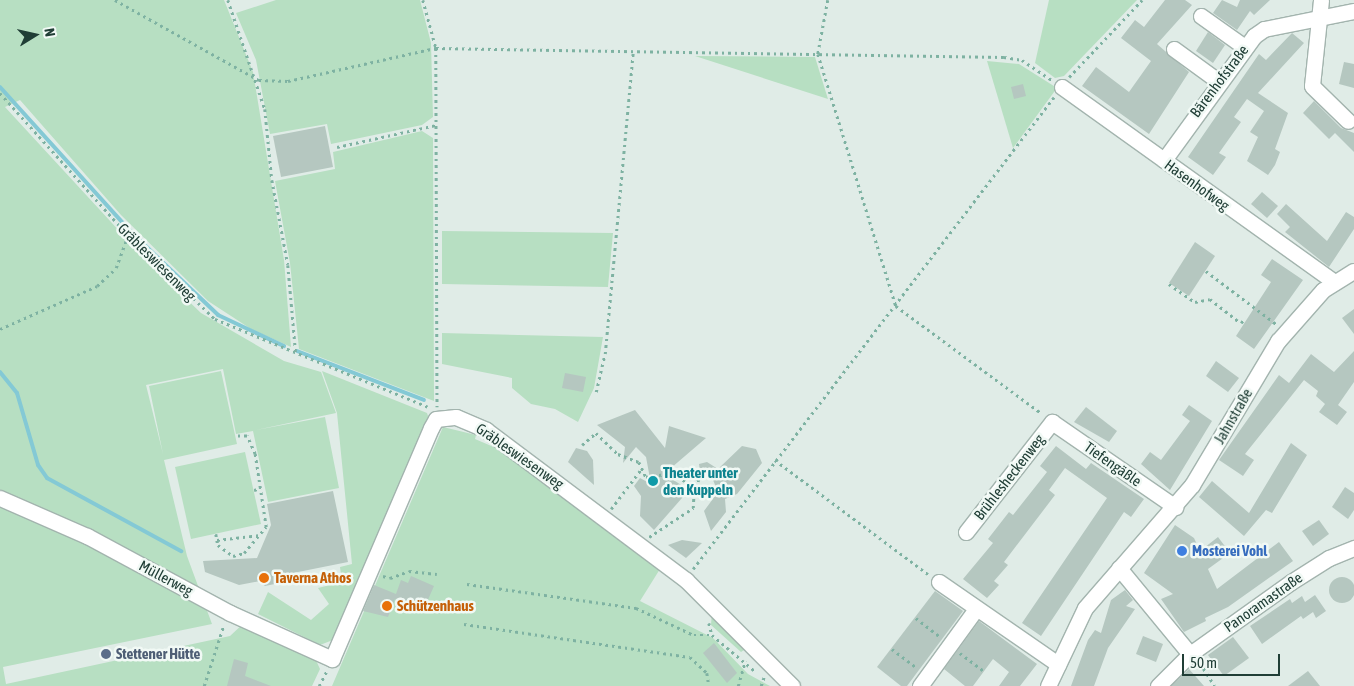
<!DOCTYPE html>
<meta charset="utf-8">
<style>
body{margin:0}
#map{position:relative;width:1354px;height:686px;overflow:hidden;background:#e0ece7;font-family:"Asap Condensed",sans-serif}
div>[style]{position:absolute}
.green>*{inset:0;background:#b7dfc2}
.stream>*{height:4px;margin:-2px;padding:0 2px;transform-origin:2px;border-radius:2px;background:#84c9d5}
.building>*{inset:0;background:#b5c7c0}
.round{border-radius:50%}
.path>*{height:2.5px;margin-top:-1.25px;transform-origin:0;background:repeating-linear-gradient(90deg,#7eb2a2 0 2.5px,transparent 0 6.5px)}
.roads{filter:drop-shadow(1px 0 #a3b4ae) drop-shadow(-1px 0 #a3b4ae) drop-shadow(0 1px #a3b4ae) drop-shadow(0 -1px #a3b4ae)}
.minor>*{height:15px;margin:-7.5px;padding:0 7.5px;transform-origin:7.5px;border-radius:7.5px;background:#fff}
.dots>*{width:14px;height:14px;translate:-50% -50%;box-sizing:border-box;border:2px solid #f1f9f5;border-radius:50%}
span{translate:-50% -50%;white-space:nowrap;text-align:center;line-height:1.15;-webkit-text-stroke:5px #f1f9f5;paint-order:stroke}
.street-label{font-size:15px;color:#203e36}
.culture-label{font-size:15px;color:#0d838f;font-weight:700}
.left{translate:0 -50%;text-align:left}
.shop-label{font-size:15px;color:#366cbe;font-weight:700}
.food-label{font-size:15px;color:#c56008;font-weight:700}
.service-label{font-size:15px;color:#4e5e75;font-weight:700}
.north{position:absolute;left:10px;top:10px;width:50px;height:50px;-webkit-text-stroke:4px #f1f9f5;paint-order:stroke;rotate:80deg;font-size:14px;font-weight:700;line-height:20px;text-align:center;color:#203e36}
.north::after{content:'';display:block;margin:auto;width:18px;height:22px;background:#203e36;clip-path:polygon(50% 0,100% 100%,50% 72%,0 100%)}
.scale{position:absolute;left:1182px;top:654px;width:98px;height:22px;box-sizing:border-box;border:2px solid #203e36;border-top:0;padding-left:6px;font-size:15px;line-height:18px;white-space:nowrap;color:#203e36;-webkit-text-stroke:4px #f1f9f5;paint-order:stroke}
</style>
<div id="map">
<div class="green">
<i style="clip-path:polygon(0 0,224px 0,253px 72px,284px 260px,291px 347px,251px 329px,208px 301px,121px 215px,20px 100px,5px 107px,147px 261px,201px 313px,284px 361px,321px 372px,336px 413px,256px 430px,325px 417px,339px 488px,268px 502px,253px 431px,236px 434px,223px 369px,146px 385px,163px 454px,149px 386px,221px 371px,237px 444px,164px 460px,187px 556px,212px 624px,3px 667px,6px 684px,230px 636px,245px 622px,313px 654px,320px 669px,312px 686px,0 686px)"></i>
<i style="clip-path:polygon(276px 0,420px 0,431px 43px,433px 117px,422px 125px,331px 144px,327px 124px,270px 134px,256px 60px,236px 13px)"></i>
<i style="clip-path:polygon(1049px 0,1137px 0,1064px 76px,1055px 78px,1035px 63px)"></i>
<i style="clip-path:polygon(695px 56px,815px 57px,828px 99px)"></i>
<i style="clip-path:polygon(987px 61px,1019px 64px,1057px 88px,1013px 148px)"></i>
<i style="clip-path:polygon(422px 131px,433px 138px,434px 401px,299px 349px,290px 263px,275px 181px,335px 169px,333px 152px)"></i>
<i style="clip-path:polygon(442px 231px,613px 233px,608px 287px,442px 284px)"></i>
<i style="clip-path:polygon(442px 333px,603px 337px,594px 388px,578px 422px,555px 409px,531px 404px,512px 388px,512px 378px,442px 364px)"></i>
<i style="clip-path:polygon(322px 371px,427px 413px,429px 419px,338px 638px,320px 645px,258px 614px,268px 592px,311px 620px,329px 604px,318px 588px,342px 582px,340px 567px,352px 564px,337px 413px)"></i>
<i style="clip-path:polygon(443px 427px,476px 435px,475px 439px,496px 448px,660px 569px,640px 601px,713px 638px,748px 674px,770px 686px,332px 686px)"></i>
<i style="clip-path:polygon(245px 452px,261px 524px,191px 539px,175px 467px)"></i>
<i style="clip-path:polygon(712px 611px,747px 648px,741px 652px,711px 625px)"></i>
</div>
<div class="stream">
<i style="left:0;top:87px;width:197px;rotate:47.9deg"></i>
<i style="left:132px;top:233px;width:119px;rotate:43.6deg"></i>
<i style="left:218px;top:315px;width:73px;rotate:25.2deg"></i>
<i style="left:297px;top:351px;width:136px;rotate:21.1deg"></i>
<i style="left:0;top:372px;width:27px;rotate:51deg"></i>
<i style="left:17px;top:393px;width:75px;rotate:73.7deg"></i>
<i style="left:38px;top:465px;width:16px;rotate:55deg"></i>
<i style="left:47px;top:478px;width:153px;rotate:28.6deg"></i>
</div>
<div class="building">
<i style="clip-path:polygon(1165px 0,1185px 0,1192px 5px,1157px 44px,1189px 72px,1149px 134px,1082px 86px,1096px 67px,1129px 92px,1151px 61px,1121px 38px,1135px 20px,1144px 27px)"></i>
<i style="clip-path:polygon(1222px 0,1237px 7px,1240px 0,1270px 0,1254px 15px,1250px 11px,1237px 30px,1213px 13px)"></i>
<i style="clip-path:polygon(1208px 32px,1225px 45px,1213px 63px,1196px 51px)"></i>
<i style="clip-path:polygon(1292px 33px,1304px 43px,1258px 93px,1288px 113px,1275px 149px,1280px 152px,1275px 165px,1268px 175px,1247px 161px,1258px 137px,1250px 132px,1264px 111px,1247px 99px,1234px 117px,1241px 122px,1219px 153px,1226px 157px,1213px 175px,1188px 157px,1259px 54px,1266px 60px)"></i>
<i style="clip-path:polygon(1344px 62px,1354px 64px,1354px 88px,1339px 84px)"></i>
<i style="clip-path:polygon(1023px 84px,1026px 96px,1014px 99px,1011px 87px)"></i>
<i style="clip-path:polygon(1314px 101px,1341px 128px,1354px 133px,1354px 152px,1335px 133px,1329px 139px,1303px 113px)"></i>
<i style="clip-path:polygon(325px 126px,333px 167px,281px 177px,273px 136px)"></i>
<i style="clip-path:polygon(1262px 192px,1278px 206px,1267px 218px,1251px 204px)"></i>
<i style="clip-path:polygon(1286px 204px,1327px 241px,1346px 212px,1354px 217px,1354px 229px,1329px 267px,1285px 232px,1290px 227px,1277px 214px)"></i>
<i style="clip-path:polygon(1195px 242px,1215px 256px,1189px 296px,1169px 283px)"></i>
<i style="clip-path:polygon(1272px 259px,1303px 280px,1254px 349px,1236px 336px,1271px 282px,1261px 275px)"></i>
<i style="clip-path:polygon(1354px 309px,1354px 334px,1342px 318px)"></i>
<i style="clip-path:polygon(1354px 351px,1354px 382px,1338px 405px,1347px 412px,1337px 425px,1319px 412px,1325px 404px,1316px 396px,1318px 391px,1304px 380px,1245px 454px,1254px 460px,1243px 476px,1219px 460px,1279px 375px,1289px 383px,1311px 354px,1334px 372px)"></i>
<i style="clip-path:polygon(1216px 361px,1239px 378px,1228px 392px,1206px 376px)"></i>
<i style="clip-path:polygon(565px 373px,586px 377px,583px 392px,562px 388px)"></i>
<i style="clip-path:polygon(1189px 405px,1212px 421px,1170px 490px,1141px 464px,1150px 452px,1161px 460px,1190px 421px,1182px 415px)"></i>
<i style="clip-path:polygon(1086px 407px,1117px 431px,1109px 442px,1074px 422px)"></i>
<i style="clip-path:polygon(635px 410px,665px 448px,669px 426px,706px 438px,664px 474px,689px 490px,654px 530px,640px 516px,641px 496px,634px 486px,640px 478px,651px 484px,646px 457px,636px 447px,623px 463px,625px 447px,597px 425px)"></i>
<i style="clip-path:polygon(1291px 443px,1307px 455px,1272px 513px,1266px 510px,1244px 536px,1199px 497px,1212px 481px,1249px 513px)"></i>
<i style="clip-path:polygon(742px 446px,756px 449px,762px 463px,737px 494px,725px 499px,726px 512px,711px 531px,704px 511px,718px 492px,713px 480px,700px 472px,699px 464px,707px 462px,718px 469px)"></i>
<i style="clip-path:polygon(1056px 446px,1086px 469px,1091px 463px,1144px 499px,1131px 517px,1124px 512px,1041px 636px,1022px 623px,1107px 498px,1065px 468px,1049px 490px,1055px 495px,1004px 562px,1008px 565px,994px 581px,999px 585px,987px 598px,963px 579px,993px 543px,988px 539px,1009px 512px,1013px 515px,1047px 472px,1040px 466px)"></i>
<i style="clip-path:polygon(576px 448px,587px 451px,593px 460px,594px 485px,568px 462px)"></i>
<i style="clip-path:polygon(1345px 487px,1354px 493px,1354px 510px,1348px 519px,1332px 507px)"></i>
<i style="clip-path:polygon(333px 491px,348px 562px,293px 573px,294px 580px,265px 586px,260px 581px,239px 585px,205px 572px,203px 561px,257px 558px,271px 525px,267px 504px)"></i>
<i style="clip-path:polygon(1319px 520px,1329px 534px,1313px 546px,1302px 531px)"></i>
<i style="clip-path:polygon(1175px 525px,1194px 538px,1200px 551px,1218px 537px,1230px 553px,1208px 569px,1217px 589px,1279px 542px,1293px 561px,1228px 607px,1205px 618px,1206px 621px,1184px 632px,1161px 599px,1173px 594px,1144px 573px)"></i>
<i style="clip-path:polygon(682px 540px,702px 543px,686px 558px,668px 545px)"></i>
<i style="clip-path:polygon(411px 576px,434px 586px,423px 611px,395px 599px,388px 617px,363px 611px,374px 585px,396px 594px,401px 580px,408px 583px)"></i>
<i class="round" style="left:1329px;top:577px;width:26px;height:26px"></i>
<i style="clip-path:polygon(1125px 590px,1133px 600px,1126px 606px,1135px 609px,1108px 648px,1094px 686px,1071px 686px,1088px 640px,1095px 630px,1101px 633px,1111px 600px)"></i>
<i style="clip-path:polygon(935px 591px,963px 611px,907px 686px,901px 686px,877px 667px)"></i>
<i style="clip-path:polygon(1315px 595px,1326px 611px,1316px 618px,1313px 612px,1303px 619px,1301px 616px,1262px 644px,1250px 626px,1290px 599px,1292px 603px,1302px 596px,1305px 602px)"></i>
<i style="clip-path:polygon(979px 621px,1037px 664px,1020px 686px,999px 686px,1009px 672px,993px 659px,973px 686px,965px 686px,944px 669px)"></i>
<i style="clip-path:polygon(1143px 636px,1163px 644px,1156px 662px,1136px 654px)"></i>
<i style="clip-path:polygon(1233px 637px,1249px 658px,1224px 676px,1208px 655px)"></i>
<i style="clip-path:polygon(714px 643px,737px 673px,727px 683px,703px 653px)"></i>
<i style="clip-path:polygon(234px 659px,248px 663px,245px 676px,271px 686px,227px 686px)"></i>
<i style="clip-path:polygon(1189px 669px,1204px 686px,1171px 686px,1184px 674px)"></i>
<i style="clip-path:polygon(1308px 671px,1320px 686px,1288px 686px)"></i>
</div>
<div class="path">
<i style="left:115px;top:0;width:165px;rotate:29.1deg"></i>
<i style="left:259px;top:80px;width:29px;rotate:2deg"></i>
<i style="left:288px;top:81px;width:152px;rotate:-12.6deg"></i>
<i style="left:436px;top:48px;width:568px;rotate:0.91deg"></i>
<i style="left:1004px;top:57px;width:18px;rotate:9deg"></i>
<i style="left:1022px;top:60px;width:36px;rotate:34deg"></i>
<i style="left:228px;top:0;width:115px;rotate:71.3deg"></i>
<i style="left:265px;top:109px;width:71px;rotate:84.4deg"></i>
<i style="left:272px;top:180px;width:86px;rotate:79.3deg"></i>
<i style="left:288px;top:265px;width:90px;rotate:84.9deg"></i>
<i style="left:423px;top:0;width:50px;rotate:74.8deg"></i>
<i style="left:436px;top:48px;width:359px;rotate:89.8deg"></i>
<i style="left:828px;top:0;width:55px;rotate:100.5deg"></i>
<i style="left:818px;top:54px;width:264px;rotate:72.8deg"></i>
<i style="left:896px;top:306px;width:180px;rotate:36.4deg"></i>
<i style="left:1069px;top:77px;width:106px;rotate:-46.5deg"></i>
<i style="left:0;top:93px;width:191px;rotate:48deg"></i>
<i style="left:128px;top:235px;width:121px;rotate:44deg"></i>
<i style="left:215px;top:319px;width:230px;rotate:22.4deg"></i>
<i style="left:337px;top:147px;width:101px;rotate:-12.5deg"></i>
<i style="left:1206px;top:271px;width:88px;rotate:37.1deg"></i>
<i style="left:1169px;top:284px;width:32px;rotate:35deg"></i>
<i style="left:1195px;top:302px;width:15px;rotate:-11deg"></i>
<i style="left:1210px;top:299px;width:39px;rotate:38deg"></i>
<i style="left:1241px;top:323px;width:6px;rotate:-51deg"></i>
<i style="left:0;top:329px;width:106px;rotate:-23.9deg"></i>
<i style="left:97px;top:286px;width:26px;rotate:-43deg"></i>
<i style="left:116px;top:268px;width:35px;rotate:-70deg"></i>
<i style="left:596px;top:392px;width:39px;rotate:-77deg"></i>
<i style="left:605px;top:354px;width:304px;rotate:-84.7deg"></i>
<i style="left:582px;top:445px;width:18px;rotate:-41deg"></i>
<i style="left:596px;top:433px;width:30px;rotate:44deg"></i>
<i style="left:618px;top:454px;width:22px;rotate:21deg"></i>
<i style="left:639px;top:462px;width:17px;rotate:65deg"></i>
<i style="left:646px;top:477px;width:26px;rotate:-9deg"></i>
<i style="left:672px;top:473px;width:26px;rotate:32deg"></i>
<i style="left:694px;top:487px;width:13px;rotate:-58deg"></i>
<i style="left:775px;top:460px;width:191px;rotate:36.7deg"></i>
<i style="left:254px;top:490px;width:7px;rotate:-16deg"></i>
<i style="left:611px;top:509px;width:51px;rotate:-52.9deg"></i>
<i style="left:216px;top:534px;width:11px;rotate:80deg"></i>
<i style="left:218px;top:545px;width:19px;rotate:36deg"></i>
<i style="left:233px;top:556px;width:11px;rotate:-15deg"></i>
<i style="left:244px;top:553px;width:34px;rotate:-50deg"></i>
<i style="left:266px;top:527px;width:74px;rotate:-98.6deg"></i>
<i style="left:255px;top:454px;width:20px;rotate:-114deg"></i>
<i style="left:247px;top:436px;width:11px;rotate:180deg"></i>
<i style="left:649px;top:537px;width:53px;rotate:-33.4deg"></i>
<i style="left:693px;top:508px;width:21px;rotate:-87deg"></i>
<i style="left:217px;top:540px;width:44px;rotate:-6.5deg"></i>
<i style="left:693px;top:569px;width:594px;rotate:-52.59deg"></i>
<i style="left:383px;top:576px;width:7px;rotate:16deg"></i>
<i style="left:390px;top:578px;width:20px;rotate:-20deg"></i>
<i style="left:409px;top:571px;width:28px;rotate:6deg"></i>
<i style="left:467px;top:584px;width:171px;rotate:8.1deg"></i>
<i style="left:636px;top:608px;width:64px;rotate:25deg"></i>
<i style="left:694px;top:635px;width:18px"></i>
<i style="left:916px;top:618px;width:31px;rotate:38deg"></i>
<i style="left:709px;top:623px;width:12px;rotate:76deg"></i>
<i style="left:712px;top:635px;width:57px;rotate:40.1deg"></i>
<i style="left:464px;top:624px;width:228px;rotate:8.3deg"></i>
<i style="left:690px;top:657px;width:23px;rotate:43deg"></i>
<i style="left:707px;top:673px;width:13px;rotate:81deg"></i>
<i style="left:892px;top:649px;width:31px;rotate:37deg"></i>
<i style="left:960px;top:653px;width:30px;rotate:37deg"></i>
<i style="left:1200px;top:663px;width:27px;rotate:57deg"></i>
<i style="left:204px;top:686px;width:62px;rotate:-72.1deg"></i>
<i style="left:319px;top:686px;width:16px;rotate:-63deg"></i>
<i style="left:738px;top:686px;width:26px;rotate:-74deg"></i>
<i style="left:761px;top:686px;width:9px;rotate:-72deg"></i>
</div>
<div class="roads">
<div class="minor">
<i style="left:1321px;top:0;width:86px;rotate:96deg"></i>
<i style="left:1312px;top:86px;width:50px;rotate:44.2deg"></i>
<i style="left:1201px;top:16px;width:52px;rotate:35.5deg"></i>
<i style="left:1174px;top:49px;width:54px;rotate:36deg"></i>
<i style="left:1062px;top:87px;width:335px;rotate:35.6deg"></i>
<i style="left:1164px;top:160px;width:153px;rotate:-54deg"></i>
<i style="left:1254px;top:36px;width:12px;rotate:-35deg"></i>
<i style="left:1264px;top:29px;width:92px;rotate:-11.3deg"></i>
<i style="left:0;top:498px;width:95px;rotate:23.6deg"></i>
<i style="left:87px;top:536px;width:162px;rotate:28.3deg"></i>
<i style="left:230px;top:613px;width:112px;rotate:24.3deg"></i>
<i style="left:332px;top:659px;width:251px;rotate:-66.8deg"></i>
<i style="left:431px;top:428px;width:10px;rotate:-61deg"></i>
<i style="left:436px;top:419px;width:20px;rotate:-6deg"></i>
<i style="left:456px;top:417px;width:33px;rotate:23deg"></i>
<i style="left:486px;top:430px;width:250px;rotate:36.9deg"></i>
<i style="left:686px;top:580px;width:150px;rotate:45deg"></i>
<i style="left:966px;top:532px;width:140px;rotate:-52deg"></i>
<i style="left:1052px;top:422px;width:150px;rotate:34.6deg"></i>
<i style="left:1119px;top:568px;width:112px;rotate:50.5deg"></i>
<i style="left:939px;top:582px;width:145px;rotate:34.6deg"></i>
<i style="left:920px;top:686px;width:95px;rotate:-54deg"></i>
<i style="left:1048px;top:686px;width:86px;rotate:-64.6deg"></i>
<i style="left:1085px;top:608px;width:163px;rotate:-49deg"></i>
<i style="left:1192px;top:485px;width:168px;rotate:-59.2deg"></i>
<i style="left:1278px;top:341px;width:68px;rotate:-48.6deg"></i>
<i style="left:1323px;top:290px;width:36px;rotate:-32deg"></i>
<i style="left:1158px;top:686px;width:45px;rotate:-45deg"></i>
<i style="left:1190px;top:654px;width:124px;rotate:-35.5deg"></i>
<i style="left:1291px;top:582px;width:45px;rotate:-32.3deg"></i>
<i style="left:1329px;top:558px;width:27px;rotate:-22deg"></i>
</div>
</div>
<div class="dots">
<i style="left:653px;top:481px;background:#0f9aa8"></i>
<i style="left:1182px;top:551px;background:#3f7fe0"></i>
<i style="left:264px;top:578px;background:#e8710a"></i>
<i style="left:387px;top:606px;background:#e8710a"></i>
<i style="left:106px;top:654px;background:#5c6f8a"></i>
</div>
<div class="street-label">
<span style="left:1219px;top:81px;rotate:-53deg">Bärenhofstraße</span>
<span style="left:1197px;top:185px;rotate:36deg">Hasenhofweg</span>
<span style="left:157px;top:262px;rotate:45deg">Gräbleswiesenweg</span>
<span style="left:1233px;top:416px;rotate:-60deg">Jahnstraße</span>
<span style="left:520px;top:456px;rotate:35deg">Gräbleswiesenweg</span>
<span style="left:1113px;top:464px;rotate:35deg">Tiefengäßle</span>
<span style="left:1009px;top:477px;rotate:-52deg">Brühlesheckenweg</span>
<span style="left:166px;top:578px;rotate:28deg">Müllerweg</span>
<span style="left:1263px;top:602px;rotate:-35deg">Panoramastraße</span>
</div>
<div class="culture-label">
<span class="left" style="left:663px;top:481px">Theater unter<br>den Kuppeln</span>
</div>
<div class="shop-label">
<span class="left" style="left:1192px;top:551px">Mosterei Vohl</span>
</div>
<div class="food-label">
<span class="left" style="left:274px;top:578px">Taverna Athos</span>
<span class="left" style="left:397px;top:606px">Schützenhaus</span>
</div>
<div class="service-label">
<span class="left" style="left:116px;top:654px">Stettener Hütte</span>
</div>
<div class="north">N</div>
<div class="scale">50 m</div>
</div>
